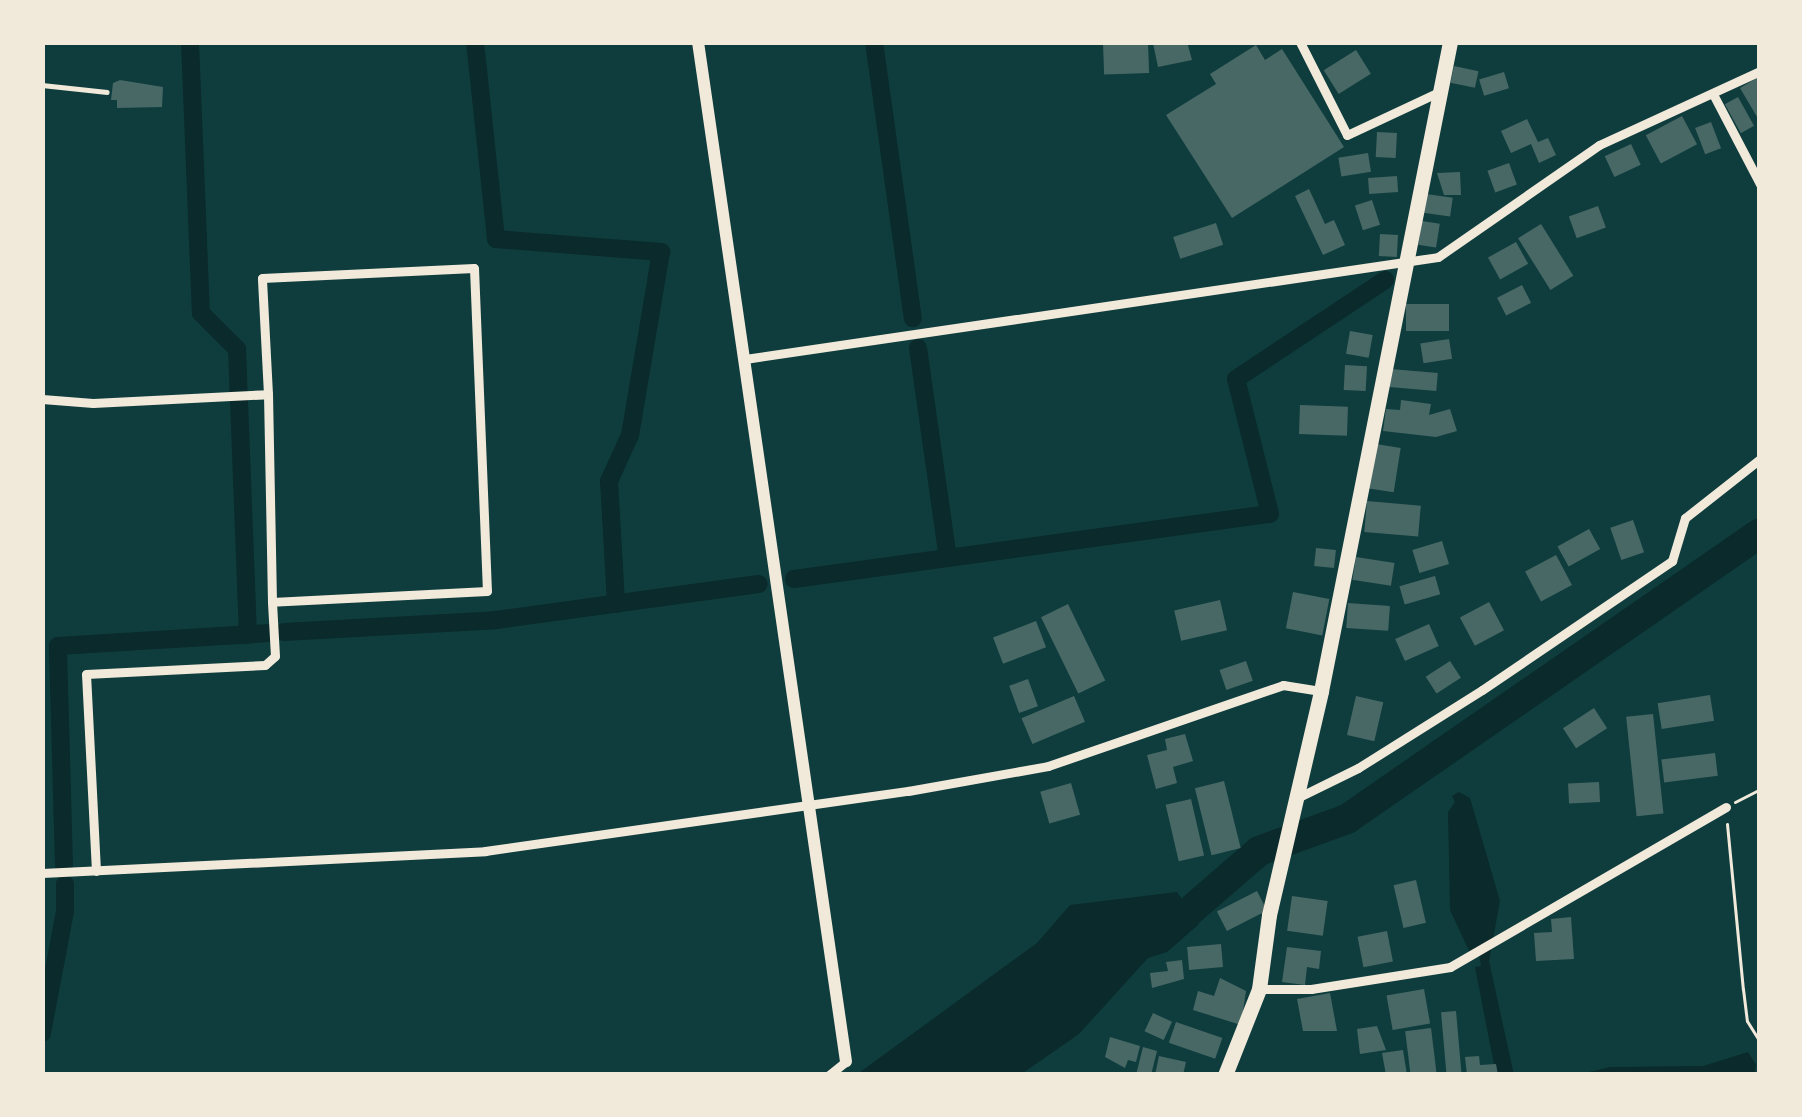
<!DOCTYPE html>
<html>
<head>
<meta charset="utf-8">
<style>
	body { margin:0 }
	#map { position:relative; width:1802px; height:1117px; overflow:hidden; background:#0f3d3e; font-family:"DM Sans",sans-serif }
	div>[style] { position:absolute }
	.water>* { inset:0; background:#0a2a2b }
	.canal>* { height:18px; margin:-9px; padding:0 9px; transform-origin:9px; border-radius:9px; background:#0a2a2b }
	.river>* { height:30px; margin:-15px; padding:0 15px; transform-origin:15px; border-radius:15px; background:#0a2a2b }
	.building>* { inset:0; background:#486865; transform-origin:0 0 }
	.path>* { height:3px; margin:-1.5px; padding:0 1.5px; transform-origin:1.5px; border-radius:1.5px; background:#f1e9da }
	.service>* { height:4.5px; margin:-2.25px; padding:0 2.25px; transform-origin:2.25px; border-radius:2.25px; background:#f1e9da }
	.minor>* { height:9px; margin:-4.5px; padding:0 4.5px; transform-origin:4.5px; border-radius:4.5px; background:#f1e9da }
	.tertiary>* { height:12px; margin:-6px; padding:0 6px; transform-origin:6px; border-radius:6px; background:#f1e9da }
	.primary>* { height:15px; margin:-7.5px; padding:0 7.5px; transform-origin:7.5px; border-radius:7.5px; background:#f1e9da }
	span { translate:-50% -50%; white-space:nowrap; text-align:center; line-height:1.15; -webkit-text-stroke:9px #f1e9da; paint-order:stroke }
	.frame { position:absolute; inset:0; border:45px solid #f1e9da; pointer-events:none }
</style>
</head>
<body>
<div id="map">
	<div class="water">
		<i style="clip-path:polygon(1459px 792px,1470px 798px,1500px 901px,1489px 961px,1514px 1075px,1496px 1075px,1475px 967px,1481px 966px,1479px 954px,1471px 955px,1450px 910px,1448px 812px,1455px 802px,1452px 796px)"></i>
		<i style="clip-path:polygon(1177px 892px,1199px 924px,1167px 952px,1148px 958px,1079px 1034px,1020px 1075px,856px 1075px,1037px 943px,1070px 905px)"></i>
		<i style="clip-path:polygon(1748px 1052px,1756px 1065px,1754px 1075px,1577px 1075px,1610px 1067px,1703px 1066px)"></i>
	</div>
	<div class="canal">
		<i style="left:190px;top:42px;width:271px;rotate:87.7deg"></i>
		<i style="left:201px;top:313px;width:51px;rotate:45deg"></i>
		<i style="left:237px;top:349px;width:286px;rotate:87.8deg"></i>
		<i style="left:475px;top:42px;width:198px;rotate:83.9deg"></i>
		<i style="left:496px;top:239px;width:166px;rotate:4.5deg"></i>
		<i style="left:661px;top:252px;width:186px;rotate:99.6deg"></i>
		<i style="left:630px;top:435px;width:51px;rotate:114.5deg"></i>
		<i style="left:609px;top:481px;width:123px;rotate:86.7deg"></i>
		<i style="left:874px;top:42px;width:279px;rotate:82deg"></i>
		<i style="left:918px;top:348px;width:212px;rotate:81.9deg"></i>
		<i style="left:794px;top:579px;width:480px;rotate:-7.8deg"></i>
		<i style="left:1270px;top:514px;width:139px;rotate:-104.1deg"></i>
		<i style="left:1236px;top:379px;width:179px;rotate:-33.6deg"></i>
		<i style="left:284px;top:632px;width:212px;rotate:-3.2deg"></i>
		<i style="left:496px;top:620px;width:265px;rotate:-7.8deg"></i>
		<i style="left:64px;top:865px;width:219px;rotate:-91.6deg"></i>
		<i style="left:58px;top:646px;width:212px;rotate:-3.5deg"></i>
		<i style="left:42px;top:1033px;width:124px;rotate:-79.3deg"></i>
		<i style="left:65px;top:911px;width:27px;rotate:-90deg"></i>
	</div>
	<div class="river">
		<i style="left:1161px;top:936px;width:130px;rotate:-40.9deg"></i>
		<i style="left:1259px;top:851px;width:94px;rotate:-20deg"></i>
		<i style="left:1347px;top:819px;width:502px;rotate:-34.7deg"></i>
	</div>
	<div class="building">
		<i style="left:1148px;top:42px;width:31px;height:45px;rotate:88deg"></i>
		<i style="clip-path:polygon(1187px 42px,1192px 60px,1158px 67px,1153px 43px)"></i>
		<i style="clip-path:polygon(1256px 45px,1265px 60px,1282px 49px,1344px 147px,1232px 218px,1166px 115px,1216px 84px,1210px 74px)"></i>
		<i style="left:1356px;top:50px;width:28px;height:38px;rotate:58deg"></i>
		<i style="left:1454px;top:66px;width:25px;height:17px;rotate:12deg"></i>
		<i style="left:1504px;top:72px;width:17px;height:26px;rotate:73deg"></i>
		<i style="clip-path:polygon(1760px 76px,1760px 122px,1740px 88px)"></i>
		<i style="clip-path:polygon(120px 80px,163px 87px,162px 107px,117px 108px,117px 100px,111px 100px,113px 83px)"></i>
		<i style="left:1738px;top:97px;width:33px;height:15px;rotate:61deg"></i>
		<i style="left:1682px;top:116px;width:32px;height:41px;rotate:62deg"></i>
		<i style="clip-path:polygon(1527px 119px,1538px 142px,1548px 138px,1556px 155px,1539px 163px,1531px 144px,1511px 153px,1501px 131px)"></i>
		<i style="left:1711px;top:122px;width:28px;height:17px;rotate:69deg"></i>
		<i style="left:1377px;top:132px;width:20px;height:25px;rotate:3deg"></i>
		<i style="left:1631px;top:144px;width:23px;height:29px;rotate:65deg"></i>
		<i style="left:1368px;top:153px;width:19px;height:30px;rotate:81deg"></i>
		<i style="left:1509px;top:163px;width:23px;height:23px;rotate:70deg"></i>
		<i style="clip-path:polygon(1460px 172px,1461px 195px,1444px 195px,1437px 173px)"></i>
		<i style="left:1397px;top:176px;width:16px;height:29px;rotate:86deg"></i>
		<i style="clip-path:polygon(1309px 189px,1325px 224px,1334px 220px,1345px 245px,1323px 255px,1295px 196px)"></i>
		<i style="left:1426px;top:194px;width:27px;height:19px;rotate:8deg"></i>
		<i style="left:1372px;top:200px;width:26px;height:18px;rotate:72deg"></i>
		<i style="left:1598px;top:206px;width:23px;height:31px;rotate:70deg"></i>
		<i style="left:1422px;top:221px;width:18px;height:24px;rotate:9deg"></i>
		<i style="left:1216px;top:223px;width:23px;height:45px;rotate:72deg"></i>
		<i style="left:1541px;top:224px;width:61px;height:27px;rotate:58deg"></i>
		<i style="left:1380px;top:234px;width:18px;height:22px;rotate:3deg"></i>
		<i style="left:1516px;top:242px;width:25px;height:32px;rotate:61deg"></i>
		<i style="left:1522px;top:285px;width:20px;height:28px;rotate:63deg"></i>
		<i style="left:1406px;top:304px;width:43px;height:27px"></i>
		<i style="left:1350px;top:331px;width:23px;height:23px;rotate:10deg"></i>
		<i style="left:1449px;top:339px;width:20px;height:29px;rotate:81deg"></i>
		<i style="left:1345px;top:365px;width:22px;height:25px;rotate:3deg"></i>
		<i style="left:1391px;top:369px;width:47px;height:18px;rotate:5deg"></i>
		<i style="clip-path:polygon(1401px 400px,1431px 404px,1429px 415px,1450px 409px,1457px 431px,1436px 437px,1383px 431px,1386px 409px,1400px 410px)"></i>
		<i style="left:1300px;top:405px;width:48px;height:29px;rotate:2deg"></i>
		<i style="left:1376px;top:444px;width:25px;height:45px;rotate:9deg"></i>
		<i style="left:1367px;top:501px;width:54px;height:31px;rotate:5deg"></i>
		<i style="left:1633px;top:520px;width:34px;height:24px;rotate:71deg"></i>
		<i style="left:1589px;top:529px;width:23px;height:36px;rotate:61deg"></i>
		<i style="left:1442px;top:541px;width:24px;height:31px;rotate:73deg"></i>
		<i style="left:1316px;top:548px;width:20px;height:18px;rotate:6deg"></i>
		<i style="left:1556px;top:555px;width:34px;height:35px;rotate:62deg"></i>
		<i style="left:1356px;top:557px;width:39px;height:23px;rotate:9deg"></i>
		<i style="left:1435px;top:576px;width:19px;height:37px;rotate:74deg"></i>
		<i style="left:1293px;top:592px;width:37px;height:37px;rotate:11deg"></i>
		<i style="left:1220px;top:600px;width:31px;height:47px;rotate:77deg"></i>
		<i style="left:1489px;top:602px;width:32px;height:33px;rotate:62deg"></i>
		<i style="left:1348px;top:603px;width:42px;height:25px;rotate:4deg"></i>
		<i style="left:1068px;top:604px;width:85px;height:30px;rotate:64deg"></i>
		<i style="left:1036px;top:621px;width:28px;height:46px;rotate:69deg"></i>
		<i style="left:1429px;top:624px;width:24px;height:37px;rotate:66deg"></i>
		<i style="left:1246px;top:661px;width:21px;height:28px;rotate:71deg"></i>
		<i style="left:1450px;top:661px;width:20px;height:29px;rotate:57deg"></i>
		<i style="left:1028px;top:679px;width:29px;height:20px;rotate:70deg"></i>
		<i style="left:1710px;top:695px;width:26px;height:53px;rotate:81deg"></i>
		<i style="left:1074px;top:696px;width:28px;height:57px;rotate:67deg"></i>
		<i style="left:1356px;top:696px;width:28px;height:40px;rotate:13deg"></i>
		<i style="left:1594px;top:708px;width:24px;height:37px;rotate:57deg"></i>
		<i style="left:1653px;top:714px;width:100px;height:27px;rotate:84deg"></i>
		<i style="clip-path:polygon(1185px 734px,1193px 761px,1173px 767px,1177px 783px,1156px 789px,1147px 755px,1167px 750px,1165px 739px)"></i>
		<i style="left:1715px;top:753px;width:23px;height:54px;rotate:83deg"></i>
		<i style="left:1224px;top:781px;width:69px;height:30px;rotate:76deg"></i>
		<i style="left:1599px;top:782px;width:20px;height:31px;rotate:87deg"></i>
		<i style="left:1071px;top:783px;width:33px;height:32px;rotate:74deg"></i>
		<i style="left:1191px;top:799px;width:58px;height:26px;rotate:77deg"></i>
		<i style="left:1416px;top:880px;width:44px;height:23px;rotate:77deg"></i>
		<i style="left:1257px;top:891px;width:22px;height:45px;rotate:63deg"></i>
		<i style="left:1292px;top:896px;width:36px;height:35px;rotate:8deg"></i>
		<i style="clip-path:polygon(1571px 917px,1574px 959px,1536px 961px,1534px 933px,1552px 932px,1551px 919px)"></i>
		<i style="left:1387px;top:931px;width:31px;height:30px;rotate:79deg"></i>
		<i style="left:1221px;top:944px;width:23px;height:34px;rotate:85deg"></i>
		<i style="clip-path:polygon(1287px 947px,1321px 951px,1319px 969px,1307px 967px,1305px 985px,1282px 982px)"></i>
		<i style="clip-path:polygon(1182px 960px,1184px 979px,1152px 988px,1150px 973px,1168px 971px,1166px 962px)"></i>
		<i style="clip-path:polygon(1220px 978px,1246px 991px,1241px 1025px,1193px 1010px,1198px 991px,1214px 996px)"></i>
		<i style="left:1424px;top:989px;width:35px;height:38px;rotate:80deg"></i>
		<i style="clip-path:polygon(1330px 993px,1337px 1031px,1303px 1031px,1297px 999px)"></i>
		<i style="left:1456px;top:1011px;width:64px;height:15px;rotate:85deg"></i>
		<i style="left:1153px;top:1013px;width:21px;height:20px;rotate:25deg"></i>
		<i style="left:1176px;top:1022px;width:49px;height:22px;rotate:19deg"></i>
		<i style="clip-path:polygon(1377px 1026px,1386px 1050px,1360px 1054px,1357px 1029px)"></i>
		<i style="left:1431px;top:1028px;width:47px;height:26px;rotate:83deg"></i>
		<i style="clip-path:polygon(1110px 1037px,1140px 1046px,1136px 1062px,1128px 1060px,1125px 1068px,1105px 1057px)"></i>
		<i style="clip-path:polygon(1143px 1047px,1157px 1051px,1151px 1075px,1136px 1075px)"></i>
		<i style="clip-path:polygon(1403px 1050px,1407px 1075px,1386px 1075px,1382px 1053px)"></i>
		<i style="clip-path:polygon(1159px 1056px,1186px 1062px,1183px 1075px,1155px 1075px)"></i>
		<i style="clip-path:polygon(1479px 1056px,1480px 1065px,1496px 1064px,1498px 1075px,1467px 1075px,1465px 1057px)"></i>
	</div>
	<div class="path">
		<i style="left:1735px;top:802px;width:28px;rotate:-27deg"></i>
		<i style="left:1727px;top:824px;width:166px;rotate:84.5deg"></i>
		<i style="left:1743px;top:989px;width:32px;rotate:83deg"></i>
		<i style="left:1747px;top:1021px;width:25px;rotate:58deg"></i>
	</div>
	<div class="service">
		<i style="left:42px;top:85px;width:65px;rotate:6.1deg"></i>
	</div>
	<div class="minor">
		<i style="left:1300px;top:42px;width:104px;rotate:63.2deg"></i>
		<i style="left:1347px;top:135px;width:102px;rotate:-25.1deg"></i>
		<i style="left:1713px;top:94px;width:102px;rotate:62.4deg"></i>
		<i style="left:745px;top:359px;width:700px;rotate:-8.37deg"></i>
		<i style="left:1438px;top:257px;width:196px;rotate:-34.8deg"></i>
		<i style="left:1599px;top:145px;width:177px;rotate:-24.7deg"></i>
		<i style="left:42px;top:399px;width:51px;rotate:4.5deg"></i>
		<i style="left:93px;top:403px;width:175px;rotate:-2.9deg"></i>
		<i style="left:1299px;top:797px;width:66px;rotate:-26.2deg"></i>
		<i style="left:1358px;top:768px;width:146px;rotate:-32.2deg"></i>
		<i style="left:1482px;top:690px;width:230px;rotate:-34.2deg"></i>
		<i style="left:1672px;top:561px;width:45px;rotate:-73.2deg"></i>
		<i style="left:1685px;top:518px;width:95px;rotate:-38.2deg"></i>
		<i style="left:96px;top:871px;width:197px;rotate:-92.9deg"></i>
		<i style="left:86px;top:674px;width:179px;rotate:-2.9deg"></i>
		<i style="left:265px;top:665px;width:13px;rotate:-42deg"></i>
		<i style="left:275px;top:656px;width:54px;rotate:-93.2deg"></i>
		<i style="left:272px;top:602px;width:208px;rotate:-91.1deg"></i>
		<i style="left:268px;top:394px;width:116px;rotate:-93deg"></i>
		<i style="left:262px;top:278px;width:212px;rotate:-2.7deg"></i>
		<i style="left:474px;top:268px;width:323px;rotate:87.7deg"></i>
		<i style="left:487px;top:591px;width:215px;rotate:177.1deg"></i>
		<i style="left:42px;top:873px;width:444px;rotate:-2.8deg"></i>
		<i style="left:485px;top:851px;width:427px;rotate:-8.1deg"></i>
		<i style="left:908px;top:791px;width:142px;rotate:-10.1deg"></i>
		<i style="left:1048px;top:766px;width:249px;rotate:-19deg"></i>
		<i style="left:1283px;top:685px;width:38px;rotate:9deg"></i>
		<i style="left:1259px;top:989px;width:52px"></i>
		<i style="left:1311px;top:989px;width:141px;rotate:-9deg"></i>
		<i style="left:1450px;top:967px;width:319px;rotate:-30.1deg"></i>
		<i style="left:829px;top:1075px;width:22px;rotate:-39deg"></i>
	</div>
	<div class="tertiary">
		<i style="left:698px;top:42px;width:1030px;rotate:81.74deg"></i>
	</div>
	<div class="primary">
		<i style="left:1225px;top:1075px;width:92px;rotate:-68.4deg"></i>
		<i style="left:1259px;top:989px;width:75px;rotate:-82.3deg"></i>
		<i style="left:1269px;top:915px;width:230px;rotate:-76.9deg"></i>
		<i style="left:1321px;top:691px;width:662px;rotate:-78.76deg"></i>
	</div>
	<div class="frame"></div>
</div>
</body>
</html>
